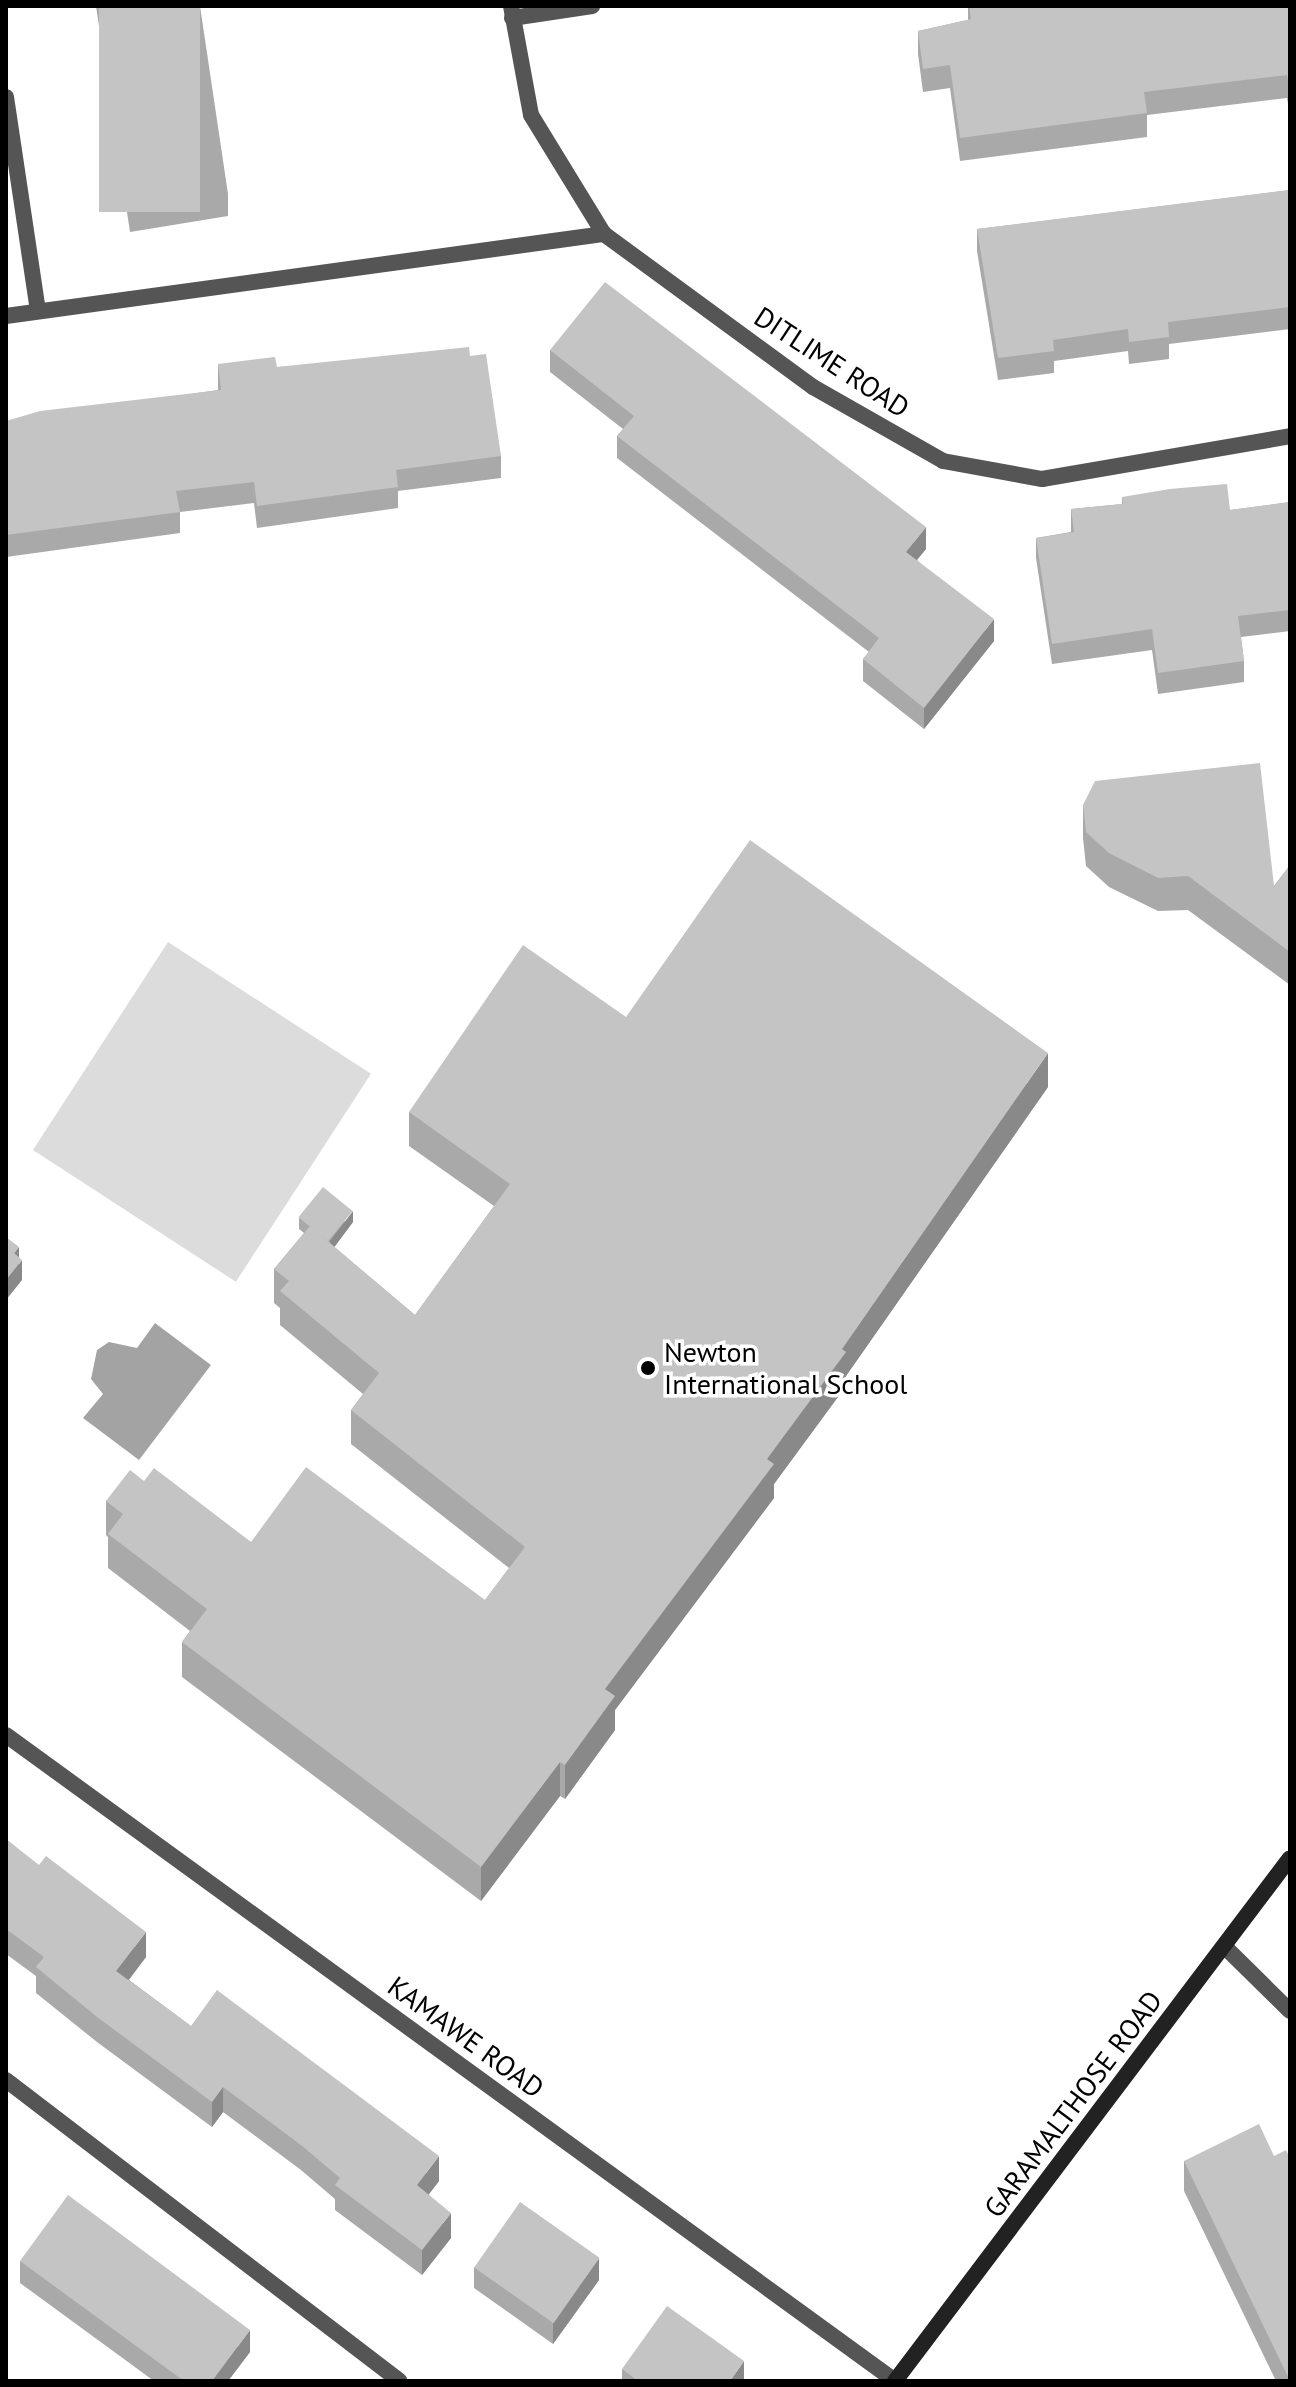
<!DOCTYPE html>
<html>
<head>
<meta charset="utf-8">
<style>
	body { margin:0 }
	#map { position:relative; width:1296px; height:2387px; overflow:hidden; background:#fff; font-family:"PT Sans",sans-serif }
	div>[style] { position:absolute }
	.green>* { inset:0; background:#dcdcdc; transform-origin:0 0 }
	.water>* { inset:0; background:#a3a3a3 }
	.lane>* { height:16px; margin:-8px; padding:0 8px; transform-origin:8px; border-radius:8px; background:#555 }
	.street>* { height:16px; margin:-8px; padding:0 8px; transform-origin:8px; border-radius:8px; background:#555 }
	.secondary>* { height:16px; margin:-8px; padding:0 8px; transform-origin:8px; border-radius:8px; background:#222 }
	.wall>* { inset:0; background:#a9a9a9 }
	.shaded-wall>* { inset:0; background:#898989 }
	.building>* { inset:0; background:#c4c4c4; transform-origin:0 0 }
	.dots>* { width:22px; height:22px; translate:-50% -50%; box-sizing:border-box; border:4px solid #fff; border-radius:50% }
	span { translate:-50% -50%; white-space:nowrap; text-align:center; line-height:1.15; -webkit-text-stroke:7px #fff; paint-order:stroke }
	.street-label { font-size:28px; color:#000 }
	.poi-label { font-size:28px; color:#000 }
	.left { translate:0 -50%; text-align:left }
	.frame { position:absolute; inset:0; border:8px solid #000; pointer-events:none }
</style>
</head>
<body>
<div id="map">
	<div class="green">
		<i style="left:168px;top:942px;width:242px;height:248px;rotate:33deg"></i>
	</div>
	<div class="water">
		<i style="clip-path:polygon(155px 1323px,211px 1365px,139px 1460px,83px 1418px,103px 1394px,91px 1379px,97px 1350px,109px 1342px,137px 1348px)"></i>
	</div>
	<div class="lane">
		<i style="left:6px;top:2080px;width:495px;rotate:37.4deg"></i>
	</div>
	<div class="street">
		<i style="left:511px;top:6px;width:111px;rotate:79.6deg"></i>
		<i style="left:531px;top:115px;width:140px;rotate:58.5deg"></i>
		<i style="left:604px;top:234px;width:259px;rotate:36.2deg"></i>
		<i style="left:813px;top:387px;width:150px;rotate:29.6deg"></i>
		<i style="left:943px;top:461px;width:101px;rotate:10.3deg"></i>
		<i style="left:1042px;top:479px;width:252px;rotate:-9.8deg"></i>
		<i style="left:512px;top:18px;width:81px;rotate:-8.5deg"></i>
		<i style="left:6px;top:97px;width:216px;rotate:81.5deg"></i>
		<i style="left:6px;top:316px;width:604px;rotate:-7.81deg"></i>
		<i style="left:6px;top:1735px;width:1099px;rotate:36deg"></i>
		<i style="left:1225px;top:1947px;width:91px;rotate:44.6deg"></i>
	</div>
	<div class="secondary">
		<i style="left:895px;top:2381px;width:655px;rotate:-52.94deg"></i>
	</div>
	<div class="wall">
		<i style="clip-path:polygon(96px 6px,200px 6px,228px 194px,228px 216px,130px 232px)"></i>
		<i style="clip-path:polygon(968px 6px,1290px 6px,1290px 114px,1287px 98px,1147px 115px,1147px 137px,960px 161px,950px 88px,923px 92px,918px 54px,918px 31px,968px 20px)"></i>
		<i style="clip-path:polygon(1290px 190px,1290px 329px,1169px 344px,1169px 359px,1129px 364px,1128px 351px,1054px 361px,1054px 373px,998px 380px,977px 251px,977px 229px)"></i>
		<i style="clip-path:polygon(550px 350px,926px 549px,917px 560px,994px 641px,924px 729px,863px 681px,863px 659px,869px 652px,617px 458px,617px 436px,623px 429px,550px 372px)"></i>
		<i style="clip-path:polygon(470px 356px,501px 456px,501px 478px,398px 491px,398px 508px,257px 528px,254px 503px,180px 512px,180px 533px,6px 557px,6px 421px,218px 390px,218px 364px,277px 367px)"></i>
		<i style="clip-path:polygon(1122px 497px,1230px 510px,1290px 502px,1290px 631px,1241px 637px,1244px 661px,1244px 682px,1158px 694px,1152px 650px,1052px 664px,1036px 558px,1036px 538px,1071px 532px,1071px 509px,1122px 504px)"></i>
		<i style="clip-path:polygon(1083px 805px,1274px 886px,1290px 865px,1290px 985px,1188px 910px,1158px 911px,1109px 887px,1086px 866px,1083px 838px)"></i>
		<i style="clip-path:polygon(626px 1017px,1048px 1087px,846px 1376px,846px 1386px,774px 1484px,774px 1498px,615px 1710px,615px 1730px,565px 1799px,560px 1796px,481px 1901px,182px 1677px,182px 1642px,190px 1631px,108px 1568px,108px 1537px,106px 1535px,106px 1501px,144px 1481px,251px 1542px,485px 1600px,509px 1568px,351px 1444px,351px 1410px,363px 1394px,280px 1325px,280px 1308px,274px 1303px,274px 1269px,304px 1233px,299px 1229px,299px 1218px,353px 1222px,334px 1247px,415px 1315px,494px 1206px,409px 1146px,409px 1112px)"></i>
		<i style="clip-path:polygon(6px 1839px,146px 1957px,129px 1980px,191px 2026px,439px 2181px,428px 2195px,451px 2238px,422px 2275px,335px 2210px,335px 2199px,301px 2170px,223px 2112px,212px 2127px,97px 2042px,36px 1993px,36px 1976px,6px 1954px)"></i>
		<i style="clip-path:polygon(1274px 2156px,1290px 2381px,1276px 2381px,1184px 2191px,1184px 2161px)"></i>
		<i style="clip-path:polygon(20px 2261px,250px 2352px,228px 2381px,154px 2381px,20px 2283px)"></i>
		<i style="clip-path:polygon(474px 2267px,599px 2280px,553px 2344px,474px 2288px)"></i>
		<i style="clip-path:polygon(622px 2369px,744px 2381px,622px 2381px)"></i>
	</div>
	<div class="shaded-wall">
		<i style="clip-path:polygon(926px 527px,926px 549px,906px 573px,906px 552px)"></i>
		<i style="clip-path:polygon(994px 619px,994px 641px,924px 729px,924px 708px)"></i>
		<i style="clip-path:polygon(1048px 1053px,1048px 1087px,846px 1376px,846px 1386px,774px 1484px,774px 1498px,615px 1710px,615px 1730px,565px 1799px,565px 1765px,605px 1689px,767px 1459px,842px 1349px)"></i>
		<i style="clip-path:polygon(353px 1211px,353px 1222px,330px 1253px,330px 1241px)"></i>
		<i style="clip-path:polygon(19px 1247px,19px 1264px,22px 1260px,22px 1280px,6px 1300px,6px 1280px,14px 1253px)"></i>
		<i style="clip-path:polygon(560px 1762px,560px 1796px,481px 1901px,481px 1867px)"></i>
		<i style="clip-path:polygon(146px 1932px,146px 1957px,116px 1996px,116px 1971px)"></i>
		<i style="clip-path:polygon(223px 2087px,223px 2112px,212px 2127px,212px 2102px)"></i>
		<i style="clip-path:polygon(439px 2156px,439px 2181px,417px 2210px,417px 2185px)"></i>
		<i style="clip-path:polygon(451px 2213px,451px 2238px,422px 2275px,422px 2250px)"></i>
		<i style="clip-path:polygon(599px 2258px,599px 2280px,553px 2344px,553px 2323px)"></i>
		<i style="clip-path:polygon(250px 2330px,250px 2352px,228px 2381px,212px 2381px)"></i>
		<i style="clip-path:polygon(744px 2361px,744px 2381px,730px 2381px)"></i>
	</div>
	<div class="building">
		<i style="left:99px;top:6px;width:101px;height:206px"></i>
		<i style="clip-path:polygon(969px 6px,1290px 6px,1290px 91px,1287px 75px,1144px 92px,1147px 113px,960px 138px,950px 65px,923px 69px,918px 31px,971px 19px)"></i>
		<i style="clip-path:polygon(1290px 190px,1290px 307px,1168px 322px,1169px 337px,1129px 342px,1128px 329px,1053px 340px,1054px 351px,998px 358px,977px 229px)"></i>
		<i style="clip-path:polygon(605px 282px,926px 527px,906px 552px,994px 619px,924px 708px,863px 659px,879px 638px,617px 436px,634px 416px,550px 350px)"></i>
		<i style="clip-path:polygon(469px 347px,470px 356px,486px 354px,501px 456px,396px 470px,398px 487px,257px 506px,254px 482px,176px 491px,180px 512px,6px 535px,6px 421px,40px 411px,221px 390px,218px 364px,275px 357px,277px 367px)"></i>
		<i style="clip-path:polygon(1227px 484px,1230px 510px,1290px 502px,1290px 610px,1238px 616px,1244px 661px,1158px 673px,1152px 629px,1052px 644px,1036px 538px,1074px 532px,1071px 509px,1123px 504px,1122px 497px,1170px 489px)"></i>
		<i style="clip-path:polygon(1260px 763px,1274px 886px,1290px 865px,1290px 952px,1188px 876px,1158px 878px,1109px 853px,1086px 832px,1083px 805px,1095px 781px)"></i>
		<i style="clip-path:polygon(750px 840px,1048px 1053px,842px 1349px,846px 1352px,767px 1459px,774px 1464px,605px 1689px,615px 1696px,565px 1765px,560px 1762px,481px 1867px,182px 1642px,207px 1609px,108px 1534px,123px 1514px,106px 1501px,130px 1470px,144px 1481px,154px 1468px,251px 1542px,306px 1467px,485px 1600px,525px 1547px,351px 1410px,379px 1373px,280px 1291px,289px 1281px,274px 1269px,310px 1226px,415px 1315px,510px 1184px,409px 1112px,523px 945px,626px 1017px)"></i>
		<i style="left:323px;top:1187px;width:38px;height:39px;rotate:39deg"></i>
		<i style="clip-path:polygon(6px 1237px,19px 1247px,14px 1253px,22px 1260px,6px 1280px)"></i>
		<i style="clip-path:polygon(6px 1839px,39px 1865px,46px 1856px,146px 1932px,116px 1971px,191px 2026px,217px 1990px,439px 2156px,417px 2185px,451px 2213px,422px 2250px,335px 2185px,340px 2178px,301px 2145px,223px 2087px,212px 2102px,97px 2017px,36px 1967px,44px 1957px,6px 1929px)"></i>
		<i style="clip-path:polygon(1259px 2124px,1274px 2156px,1286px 2150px,1290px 2158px,1290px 2381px,1184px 2161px)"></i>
		<i style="clip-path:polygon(68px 2195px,250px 2330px,212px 2381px,184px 2381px,20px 2261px)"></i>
		<i style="left:520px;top:2202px;width:97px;height:80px;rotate:35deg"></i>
		<i style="clip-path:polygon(667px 2306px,744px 2361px,730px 2381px,638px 2381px,622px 2369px)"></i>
	</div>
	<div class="dots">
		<i style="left:648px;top:1368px;background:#000"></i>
	</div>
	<div class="street-label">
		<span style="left:832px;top:362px;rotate:33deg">DITLIME ROAD</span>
		<span style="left:466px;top:2037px;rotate:36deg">KAMAWE ROAD</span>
		<span style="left:1073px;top:2104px;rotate:-53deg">GARAMALTHOSE ROAD</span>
	</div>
	<div class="poi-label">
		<span class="left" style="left:664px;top:1368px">Newton<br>International School</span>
	</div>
	<div class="frame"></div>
</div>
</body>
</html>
